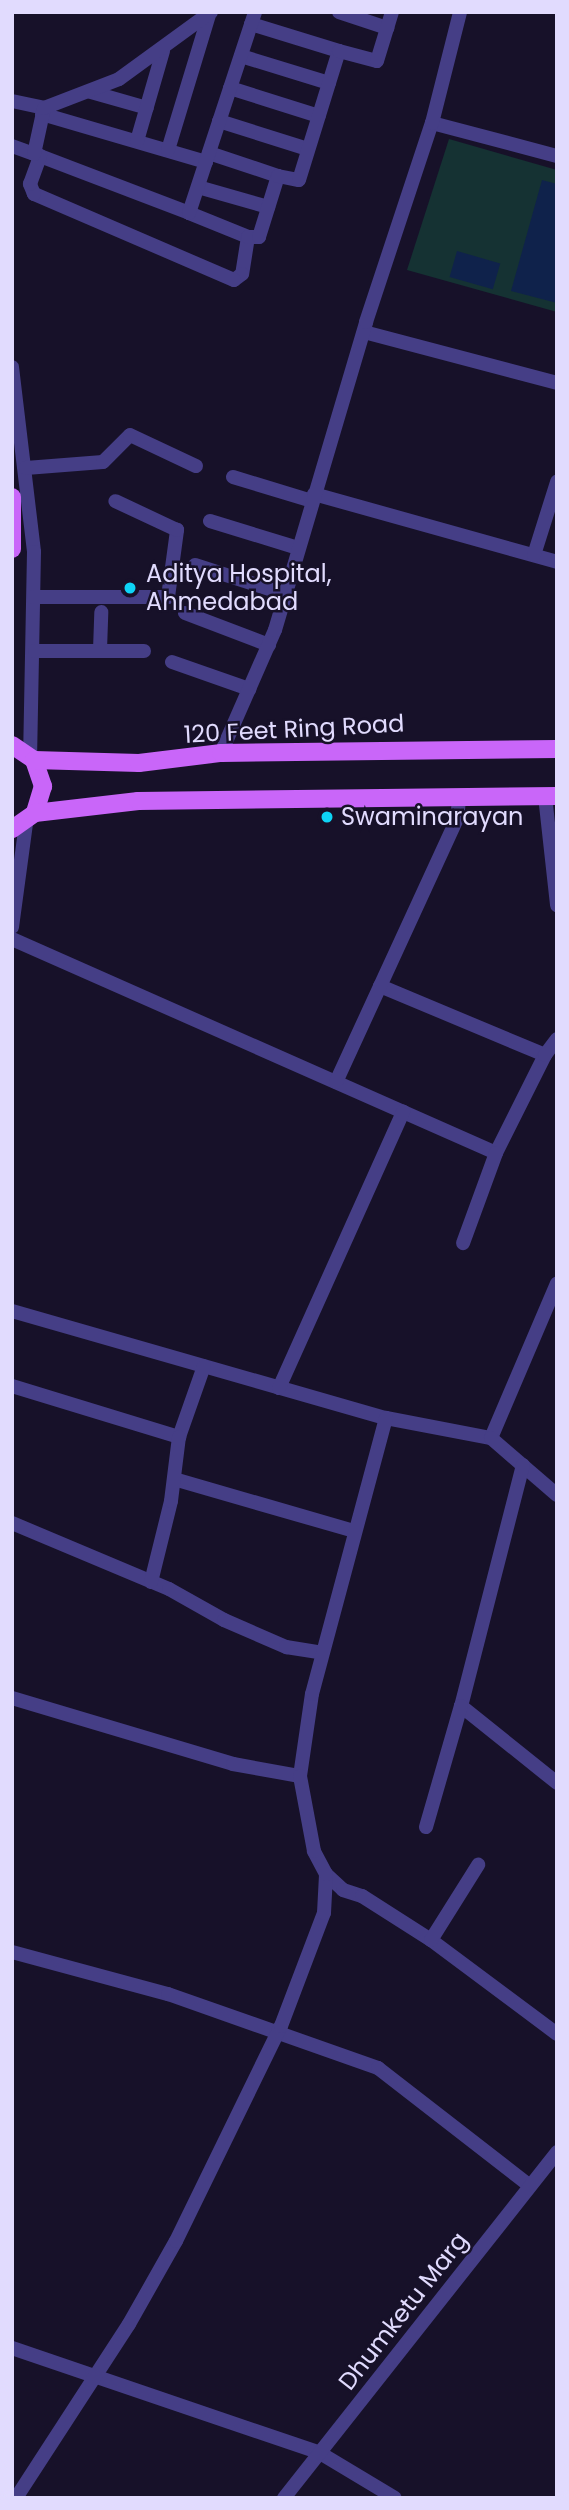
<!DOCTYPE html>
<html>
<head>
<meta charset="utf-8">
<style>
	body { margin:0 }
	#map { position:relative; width:569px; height:2510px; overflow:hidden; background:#171129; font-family:Poppins,sans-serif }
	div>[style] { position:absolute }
	.green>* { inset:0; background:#153233 }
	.water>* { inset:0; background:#0f224b; transform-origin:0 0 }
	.minor>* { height:14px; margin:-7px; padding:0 7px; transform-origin:7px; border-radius:7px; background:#453e86 }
	.major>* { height:18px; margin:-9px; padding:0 9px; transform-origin:9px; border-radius:9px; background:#c966f9 }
	.dots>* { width:19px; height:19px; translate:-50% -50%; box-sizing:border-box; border:4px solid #171129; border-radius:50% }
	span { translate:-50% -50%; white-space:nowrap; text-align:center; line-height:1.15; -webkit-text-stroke:5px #171129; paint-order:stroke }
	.poi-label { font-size:24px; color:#e1dbfe }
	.left { translate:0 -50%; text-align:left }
	.street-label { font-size:24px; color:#e1dbfe }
	.frame { position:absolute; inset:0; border:14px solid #e1dbfe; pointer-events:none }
</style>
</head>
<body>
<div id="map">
	<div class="green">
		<i style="clip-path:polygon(449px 139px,557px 170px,557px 312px,407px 270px)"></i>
	</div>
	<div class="water">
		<i style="clip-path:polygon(542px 180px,557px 184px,557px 303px,511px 291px)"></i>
		<i style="left:457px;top:251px;width:45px;height:27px;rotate:16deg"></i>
	</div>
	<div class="minor">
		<i style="left:339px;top:12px;width:51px;rotate:18.4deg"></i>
		<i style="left:251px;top:24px;width:92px;rotate:17.1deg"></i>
		<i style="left:241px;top:56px;width:92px;rotate:17.1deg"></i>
		<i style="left:230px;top:88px;width:93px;rotate:17.5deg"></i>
		<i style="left:91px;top:92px;width:58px;rotate:15.9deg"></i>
		<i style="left:12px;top:101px;width:33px;rotate:12deg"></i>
		<i style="left:42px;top:114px;width:171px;rotate:16.3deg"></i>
		<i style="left:219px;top:121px;width:93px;rotate:17.5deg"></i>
		<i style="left:432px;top:123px;width:129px;rotate:14.8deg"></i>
		<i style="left:137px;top:141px;width:94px;rotate:-73.9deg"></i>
		<i style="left:12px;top:146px;width:30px;rotate:20deg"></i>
		<i style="left:40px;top:156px;width:160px;rotate:20.9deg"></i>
		<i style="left:189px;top:213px;width:64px;rotate:22.1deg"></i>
		<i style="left:248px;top:237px;width:37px;rotate:99deg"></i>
		<i style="left:242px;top:274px;width:10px;rotate:143deg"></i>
		<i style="left:234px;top:280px;width:218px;rotate:-156.7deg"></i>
		<i style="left:34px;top:194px;width:11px;rotate:-112deg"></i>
		<i style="left:30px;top:184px;width:30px;rotate:-70deg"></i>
		<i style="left:168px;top:150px;width:141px;rotate:-73.1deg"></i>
		<i style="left:209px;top:153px;width:73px;rotate:18.4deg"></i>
		<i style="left:34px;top:154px;width:47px;rotate:-77.7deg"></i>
		<i style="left:44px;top:108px;width:80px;rotate:-21.1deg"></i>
		<i style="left:119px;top:79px;width:114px;rotate:-36.1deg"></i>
		<i style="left:198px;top:187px;width:73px;rotate:15.9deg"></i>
		<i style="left:189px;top:213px;width:212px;rotate:-71.8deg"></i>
		<i style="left:248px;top:237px;width:11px"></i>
		<i style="left:259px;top:237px;width:64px;rotate:-72.7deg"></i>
		<i style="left:278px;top:176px;width:21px;rotate:11deg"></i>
		<i style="left:299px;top:180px;width:135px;rotate:-72.8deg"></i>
		<i style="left:339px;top:51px;width:39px;rotate:15deg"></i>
		<i style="left:377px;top:61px;width:51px;rotate:-73deg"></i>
		<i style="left:364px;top:332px;width:200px;rotate:14.8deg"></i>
		<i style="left:12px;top:367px;width:186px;rotate:83.2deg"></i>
		<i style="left:34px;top:552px;width:203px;rotate:91.1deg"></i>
		<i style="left:26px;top:468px;width:77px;rotate:-4.5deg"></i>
		<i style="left:103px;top:462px;width:38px;rotate:-45deg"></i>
		<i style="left:130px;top:435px;width:73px;rotate:25.2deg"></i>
		<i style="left:233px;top:477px;width:83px;rotate:16.9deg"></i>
		<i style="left:314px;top:494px;width:252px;rotate:15.6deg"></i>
		<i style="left:210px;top:521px;width:92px;rotate:17.1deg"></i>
		<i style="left:534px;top:555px;width:77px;rotate:-72.5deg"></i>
		<i style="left:195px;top:565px;width:95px;rotate:17.9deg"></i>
		<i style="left:34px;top:597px;width:134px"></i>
		<i style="left:168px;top:597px;width:68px;rotate:-82.3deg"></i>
		<i style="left:177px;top:530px;width:68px;rotate:-154.9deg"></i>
		<i style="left:185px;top:613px;width:90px;rotate:20.9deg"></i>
		<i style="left:100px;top:650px;width:38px;rotate:-88deg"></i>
		<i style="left:35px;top:651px;width:109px"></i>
		<i style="left:172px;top:662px;width:82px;rotate:19.3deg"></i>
		<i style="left:221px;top:753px;width:134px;rotate:-66.3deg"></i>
		<i style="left:275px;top:630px;width:321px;rotate:-73.5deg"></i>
		<i style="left:366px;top:322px;width:210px;rotate:-71.7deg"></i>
		<i style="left:432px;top:123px;width:114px;rotate:-75.8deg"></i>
		<i style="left:545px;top:796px;width:110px;rotate:83.7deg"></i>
		<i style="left:12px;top:927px;width:105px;rotate:-82.3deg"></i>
		<i style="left:12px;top:939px;width:529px;rotate:23.85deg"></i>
		<i style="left:380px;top:986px;width:179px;rotate:22.7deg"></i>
		<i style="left:545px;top:1055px;width:110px;rotate:116.6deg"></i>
		<i style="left:496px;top:1153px;width:96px;rotate:110.1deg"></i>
		<i style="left:545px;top:1055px;width:20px;rotate:-53deg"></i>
		<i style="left:336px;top:1082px;width:289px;rotate:-65.3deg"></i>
		<i style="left:457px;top:819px;width:20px;rotate:-84deg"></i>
		<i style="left:12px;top:1311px;width:389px;rotate:16deg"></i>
		<i style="left:386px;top:1418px;width:107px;rotate:10.8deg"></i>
		<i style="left:491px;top:1438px;width:168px;rotate:-66.9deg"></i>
		<i style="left:12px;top:1386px;width:175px;rotate:17deg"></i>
		<i style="left:179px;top:1437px;width:75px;rotate:-70.6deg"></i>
		<i style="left:279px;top:1388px;width:303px;rotate:-65.8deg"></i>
		<i style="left:491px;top:1438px;width:87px;rotate:40.8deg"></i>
		<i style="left:523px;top:1465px;width:249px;rotate:104.4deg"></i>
		<i style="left:461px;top:1706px;width:123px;rotate:38.7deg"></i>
		<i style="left:174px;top:1479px;width:187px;rotate:16.1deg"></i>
		<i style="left:12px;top:1523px;width:170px;rotate:22.8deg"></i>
		<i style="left:169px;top:1589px;width:63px;rotate:29.4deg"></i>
		<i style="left:224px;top:1620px;width:68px;rotate:23.5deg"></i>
		<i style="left:286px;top:1647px;width:36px;rotate:9deg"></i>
		<i style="left:151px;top:1582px;width:83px;rotate:-76.1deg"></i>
		<i style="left:171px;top:1501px;width:64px;rotate:-82.9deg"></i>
		<i style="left:12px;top:1698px;width:231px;rotate:16.6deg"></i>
		<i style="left:233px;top:1764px;width:68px;rotate:10.2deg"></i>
		<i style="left:300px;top:1776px;width:83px;rotate:-81.7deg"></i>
		<i style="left:312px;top:1694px;width:286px;rotate:-75deg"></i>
		<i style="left:426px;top:1827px;width:126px;rotate:-73.9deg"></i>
		<i style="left:326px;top:1874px;width:23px;rotate:43deg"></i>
		<i style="left:343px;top:1890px;width:20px;rotate:18deg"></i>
		<i style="left:362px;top:1896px;width:82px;rotate:32.5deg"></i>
		<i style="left:431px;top:1940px;width:157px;rotate:36.7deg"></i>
		<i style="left:431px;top:1940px;width:89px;rotate:-57.9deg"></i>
		<i style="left:12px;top:1952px;width:162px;rotate:15.1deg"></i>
		<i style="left:168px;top:1994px;width:223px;rotate:19.4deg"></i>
		<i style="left:378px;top:2068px;width:192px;rotate:37.8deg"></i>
		<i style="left:12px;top:2348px;width:325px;rotate:18.8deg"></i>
		<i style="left:320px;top:2453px;width:87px;rotate:31deg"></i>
		<i style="left:16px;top:2498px;width:207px;rotate:-57deg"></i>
		<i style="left:129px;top:2324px;width:95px;rotate:-60.5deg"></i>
		<i style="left:176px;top:2241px;width:239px;rotate:-64deg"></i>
		<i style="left:281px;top:2026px;width:121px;rotate:-69.2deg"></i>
		<i style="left:324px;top:1913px;width:39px;rotate:-87deg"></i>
		<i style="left:326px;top:1874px;width:26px;rotate:-118deg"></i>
		<i style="left:314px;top:1851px;width:76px;rotate:-100.6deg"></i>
		<i style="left:284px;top:2498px;width:441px;rotate:-51.7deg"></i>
	</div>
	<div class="major">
		<i style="left:12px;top:497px;width:52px;rotate:90deg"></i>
		<i style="left:12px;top:745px;width:27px;rotate:34deg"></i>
		<i style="left:34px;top:760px;width:28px;rotate:71deg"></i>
		<i style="left:43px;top:786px;width:28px;rotate:107deg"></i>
		<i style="left:35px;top:813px;width:28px;rotate:145deg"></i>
		<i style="left:34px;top:760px;width:105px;rotate:1.6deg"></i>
		<i style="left:139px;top:763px;width:83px;rotate:-7deg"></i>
		<i style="left:221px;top:753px;width:336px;rotate:-0.7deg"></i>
		<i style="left:35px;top:813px;width:104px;rotate:-6.6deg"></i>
		<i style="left:138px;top:801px;width:419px;rotate:-0.7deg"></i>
	</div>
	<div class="dots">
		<i style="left:130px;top:588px;background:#0ed4f6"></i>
		<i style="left:327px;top:817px;background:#0ed4f6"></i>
	</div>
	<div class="poi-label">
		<span class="left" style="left:146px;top:588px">Aditya Hospital,<br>Ahmedabad</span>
		<span class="left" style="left:341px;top:817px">Swaminarayan</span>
	</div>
	<div class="street-label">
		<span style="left:294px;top:729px;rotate:-3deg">120 Feet Ring Road</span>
		<span style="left:403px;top:2311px;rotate:-52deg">Dhumketu Marg</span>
	</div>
	<div class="frame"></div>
</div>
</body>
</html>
